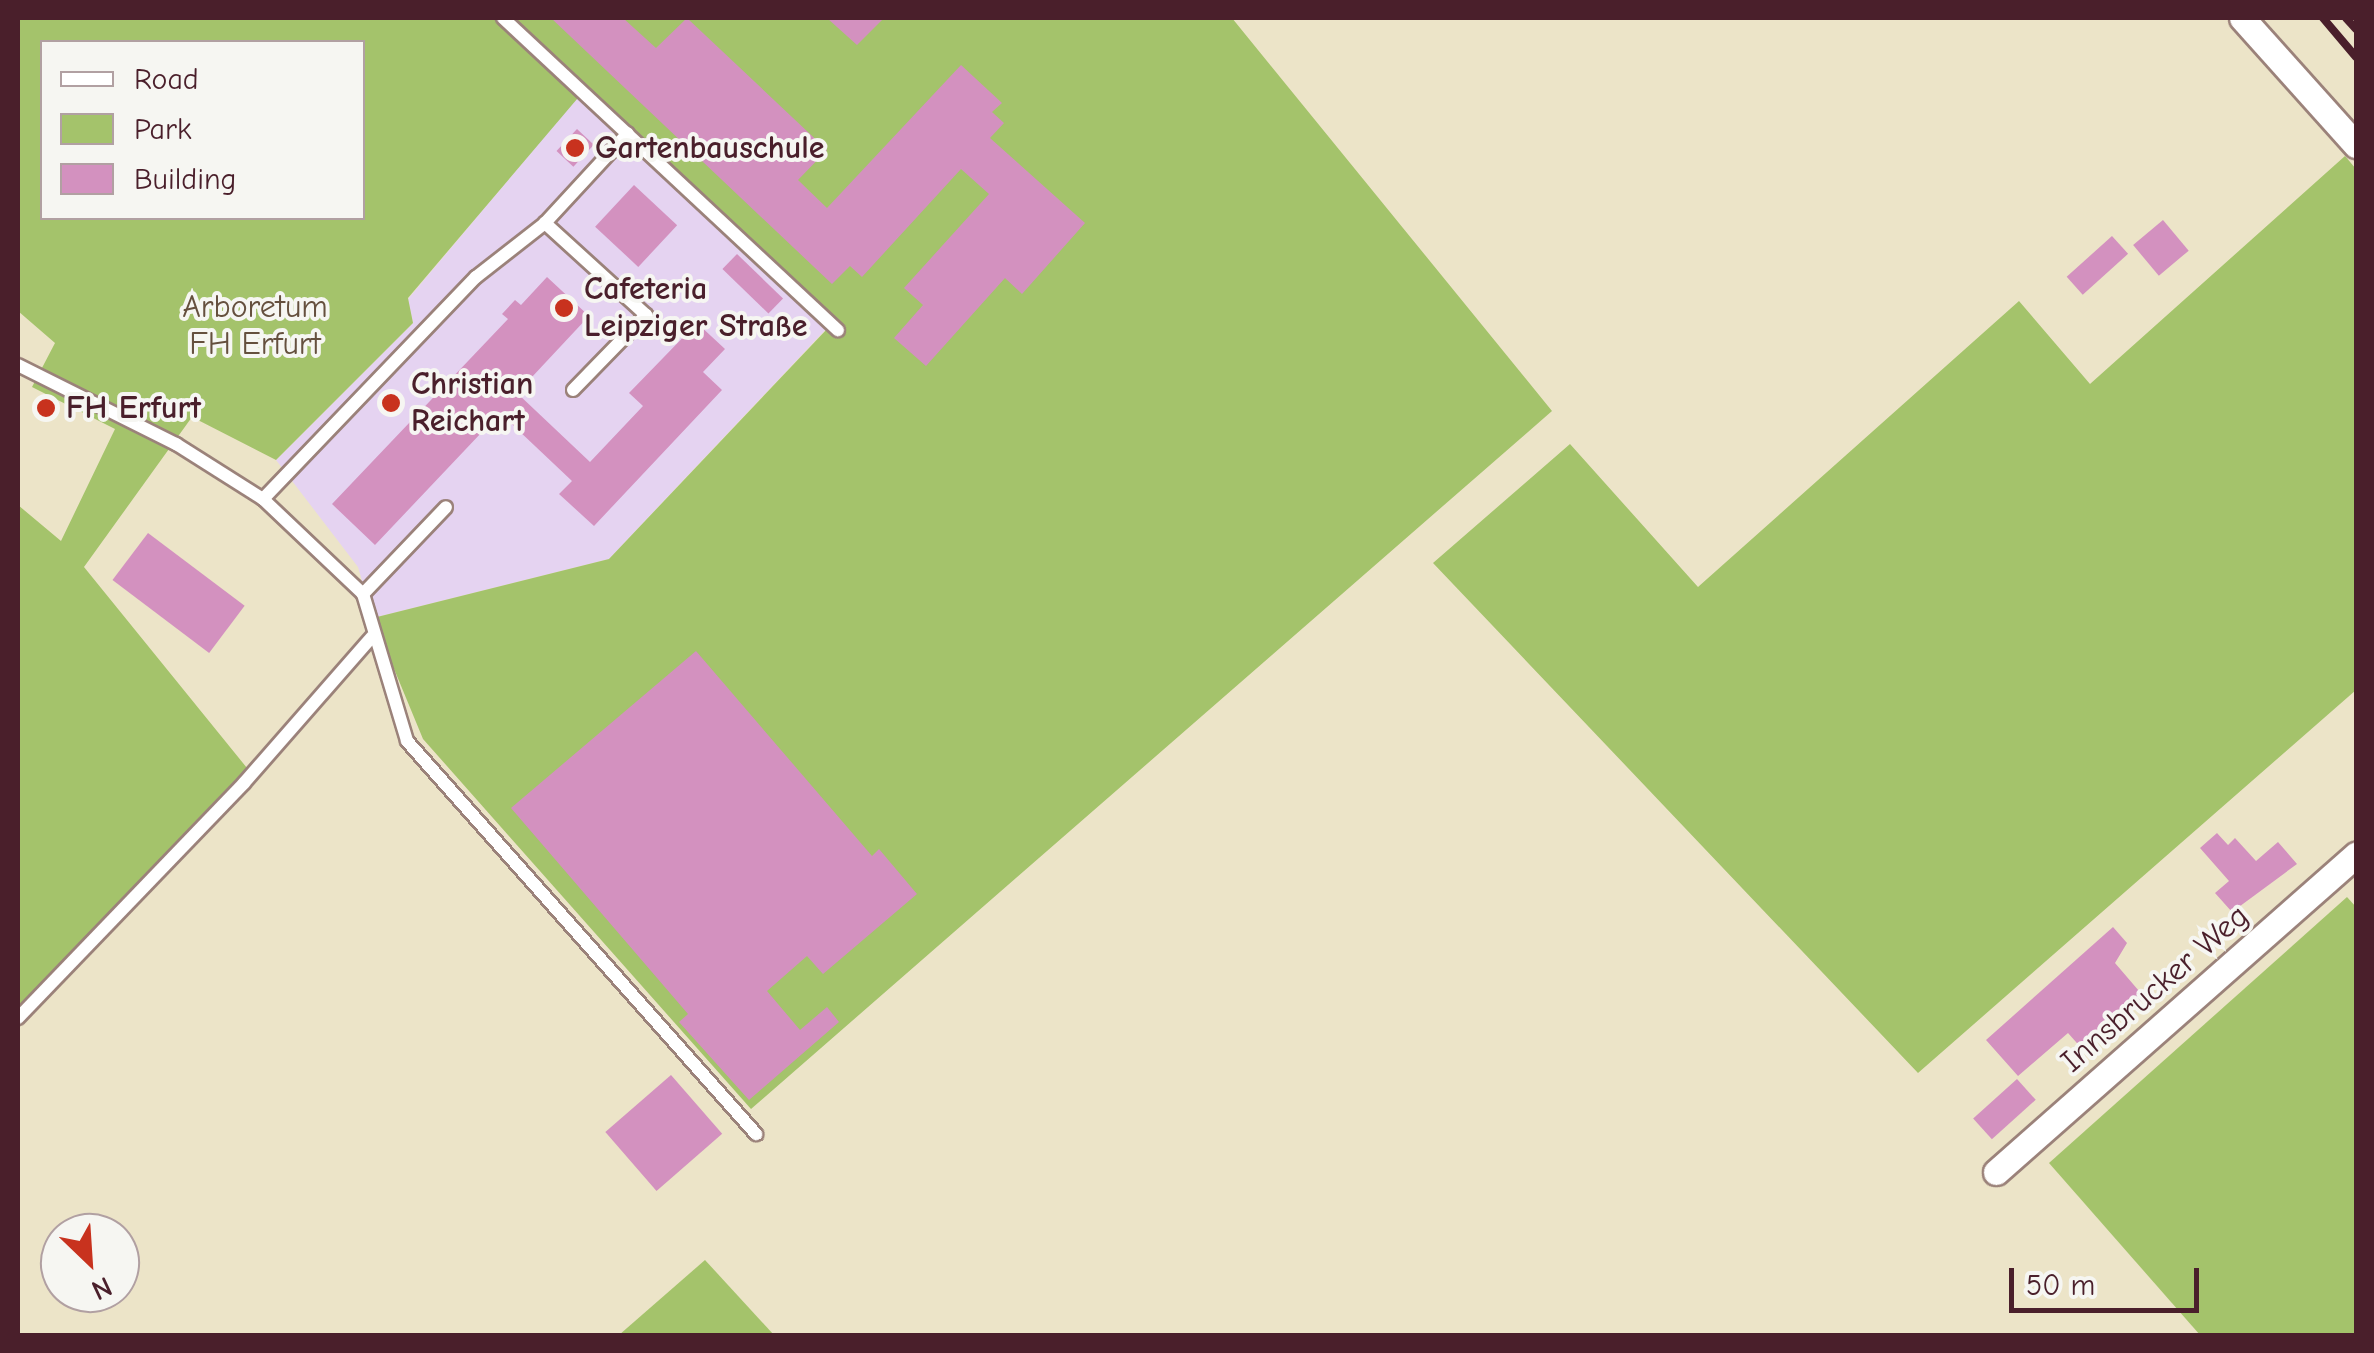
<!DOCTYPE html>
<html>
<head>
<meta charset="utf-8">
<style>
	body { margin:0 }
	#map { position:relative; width:2374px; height:1353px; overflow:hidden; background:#ece4c8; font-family:"Comic Neue",sans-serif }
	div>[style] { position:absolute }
	.built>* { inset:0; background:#e5d3f1 }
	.green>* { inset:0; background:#a4c36b }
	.building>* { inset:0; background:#d391bf; transform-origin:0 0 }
	.roads { filter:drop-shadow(2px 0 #9b827a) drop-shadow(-2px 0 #9b827a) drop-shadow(0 2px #9b827a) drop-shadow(0 -2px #9b827a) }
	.lane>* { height:12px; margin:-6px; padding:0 6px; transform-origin:6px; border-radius:6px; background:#fff }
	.street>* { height:25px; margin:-12.5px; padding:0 12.5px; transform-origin:12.5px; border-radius:12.5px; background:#fff }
	.rail>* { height:8px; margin:-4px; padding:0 4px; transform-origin:4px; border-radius:4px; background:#4a1f2b }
	.dots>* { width:28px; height:28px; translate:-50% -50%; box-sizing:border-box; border:5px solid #f6f6f2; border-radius:50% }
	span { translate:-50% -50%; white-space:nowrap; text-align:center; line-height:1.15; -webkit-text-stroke:8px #f6f6f2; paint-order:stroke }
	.poi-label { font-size:32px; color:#4a1f2b; font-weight:700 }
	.left { translate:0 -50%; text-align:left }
	.park-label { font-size:32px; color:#65503e }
	.street-label { font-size:32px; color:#4a1f2b }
	.frame { position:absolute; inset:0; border:20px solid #4a1f2b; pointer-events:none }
	.legend { position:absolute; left:40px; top:40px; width:325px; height:180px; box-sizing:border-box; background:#f6f6f2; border:2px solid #b1a0a2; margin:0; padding:12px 18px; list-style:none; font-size:30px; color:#4a1f2b }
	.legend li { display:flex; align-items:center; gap:20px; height:50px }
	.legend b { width:50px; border:2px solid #b1a0a2 }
	.north { position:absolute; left:40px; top:1213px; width:100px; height:100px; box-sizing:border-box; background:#f6f6f2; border:2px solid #b1a0a2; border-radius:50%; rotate:155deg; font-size:28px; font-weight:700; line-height:40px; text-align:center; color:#4a1f2b }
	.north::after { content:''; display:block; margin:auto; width:35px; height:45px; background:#c8321e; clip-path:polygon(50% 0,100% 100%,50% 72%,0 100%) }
	.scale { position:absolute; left:2009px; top:1268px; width:190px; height:45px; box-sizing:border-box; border:5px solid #4a1f2b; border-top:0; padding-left:12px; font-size:30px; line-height:35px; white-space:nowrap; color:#4a1f2b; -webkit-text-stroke:8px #f6f6f2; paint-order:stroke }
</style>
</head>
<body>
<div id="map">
	<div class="built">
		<i style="clip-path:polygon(583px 91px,828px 327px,609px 559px,373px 618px,358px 567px,276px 460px,413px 323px,408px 299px)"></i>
	</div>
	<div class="green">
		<i style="clip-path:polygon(evenodd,18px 18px,1232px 18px,1552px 411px,751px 1109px,423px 739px,373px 618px,609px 559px,828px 328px,583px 92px,408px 298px,413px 323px,276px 460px,192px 417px,84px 567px,247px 768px,18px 1007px,18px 505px,61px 541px,115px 429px,32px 387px,55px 343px,18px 311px,18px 18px,42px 42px,362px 42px,362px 218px,42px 218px,42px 42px)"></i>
		<i style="clip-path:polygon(2345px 156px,2356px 169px,2356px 690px,1918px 1073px,1433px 563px,1570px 444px,1698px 587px,2019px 301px,2090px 384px)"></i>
		<i style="clip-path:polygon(2347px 897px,2356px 907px,2356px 1335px,2200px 1335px,2049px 1163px)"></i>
		<i style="clip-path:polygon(705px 1260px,774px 1335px,619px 1335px)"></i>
	</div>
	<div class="building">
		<i style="clip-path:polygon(551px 18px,623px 18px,656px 48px,687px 18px,827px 150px,798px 180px,827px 208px,961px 65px,1002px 103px,992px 112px,1004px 123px,990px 138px,1085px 223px,1022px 294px,1005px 278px,926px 366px,894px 338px,923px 305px,904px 288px,989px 194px,961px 169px,862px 277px,850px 266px,832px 284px)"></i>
		<i style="clip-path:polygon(827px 18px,884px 18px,857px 45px)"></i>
		<i style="left:577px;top:129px;width:23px;height:30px;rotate:43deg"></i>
		<i style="left:634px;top:185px;width:59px;height:57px;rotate:43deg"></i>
		<i style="left:2163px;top:220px;width:40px;height:39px;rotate:50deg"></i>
		<i style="left:2112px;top:236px;width:24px;height:61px;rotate:48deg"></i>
		<i style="left:737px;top:254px;width:64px;height:21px;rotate:44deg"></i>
		<i style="clip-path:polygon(547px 277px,589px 316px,517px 393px,590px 462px,643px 406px,629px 393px,697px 323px,725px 349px,703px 372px,722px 390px,594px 526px,559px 494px,572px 481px,500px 413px,375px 545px,332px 504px,508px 319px,502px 314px,515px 300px,521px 305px)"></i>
		<i style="left:148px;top:533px;width:121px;height:59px;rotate:37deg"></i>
		<i style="clip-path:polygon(696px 651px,872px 856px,879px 849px,917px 894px,823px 974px,807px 956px,767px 991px,800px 1030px,827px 1007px,839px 1022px,749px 1100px,679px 1022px,688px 1014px,511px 808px)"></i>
		<i style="clip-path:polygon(2217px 833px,2228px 845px,2235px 838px,2256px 861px,2278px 842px,2297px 864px,2232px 912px,2215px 893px,2229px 881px,2200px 848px)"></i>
		<i style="clip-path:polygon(2113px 927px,2127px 943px,2115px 963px,2145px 998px,2084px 1051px,2068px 1033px,2018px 1076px,1986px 1040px)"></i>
		<i style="left:671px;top:1075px;width:78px;height:87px;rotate:49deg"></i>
		<i style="left:2017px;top:1079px;width:28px;height:59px;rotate:48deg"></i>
	</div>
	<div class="roads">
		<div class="lane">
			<i style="left:503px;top:18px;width:458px;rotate:43deg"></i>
			<i style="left:18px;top:365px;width:177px;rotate:26.6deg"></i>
			<i style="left:176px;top:444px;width:103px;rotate:32.3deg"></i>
			<i style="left:263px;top:499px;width:138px;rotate:43.5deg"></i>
			<i style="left:363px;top:594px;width:153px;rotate:73.3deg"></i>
			<i style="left:407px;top:741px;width:526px;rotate:48.39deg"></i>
			<i style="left:573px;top:390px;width:105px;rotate:-45.8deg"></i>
			<i style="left:646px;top:315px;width:137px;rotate:-137.7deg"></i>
			<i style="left:545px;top:223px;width:122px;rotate:-47.3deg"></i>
			<i style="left:263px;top:499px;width:308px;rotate:-46.2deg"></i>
			<i style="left:476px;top:277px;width:88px;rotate:-38deg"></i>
			<i style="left:363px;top:594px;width:120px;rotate:-46.3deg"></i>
			<i style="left:18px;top:1018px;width:326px;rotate:-46.1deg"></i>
			<i style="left:244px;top:783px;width:194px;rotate:-48.8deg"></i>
		</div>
		<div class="street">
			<i style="left:2242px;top:18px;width:171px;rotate:48.1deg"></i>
			<i style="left:1996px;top:1172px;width:480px;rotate:-41.4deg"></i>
		</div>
	</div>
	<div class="rail">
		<i style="left:2323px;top:18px;width:51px;rotate:49.8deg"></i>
		<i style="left:2346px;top:18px;width:15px;rotate:48deg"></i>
	</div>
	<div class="dots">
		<i style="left:575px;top:148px;background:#c8321e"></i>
		<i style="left:564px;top:308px;background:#c8321e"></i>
		<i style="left:391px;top:403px;background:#c8321e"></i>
		<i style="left:46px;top:408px;background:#c8321e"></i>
	</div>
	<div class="poi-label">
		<span class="left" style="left:595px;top:148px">Gartenbauschule</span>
		<span class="left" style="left:584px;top:308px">Cafeteria<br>Leipziger Straße</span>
		<span class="left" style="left:411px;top:403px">Christian<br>Reichart</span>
		<span class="left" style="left:66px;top:408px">FH Erfurt</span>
	</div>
	<div class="park-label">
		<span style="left:255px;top:326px">Arboretum<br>FH Erfurt</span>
	</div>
	<div class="street-label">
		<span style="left:2155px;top:989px;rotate:-41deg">Innsbrucker Weg</span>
	</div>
	<div class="frame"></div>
	<ul class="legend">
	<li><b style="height:12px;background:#fff"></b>Road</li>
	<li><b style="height:28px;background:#a4c36b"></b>Park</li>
	<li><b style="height:28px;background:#d391bf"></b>Building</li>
	</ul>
	<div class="north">N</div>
	<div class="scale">50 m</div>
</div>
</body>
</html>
